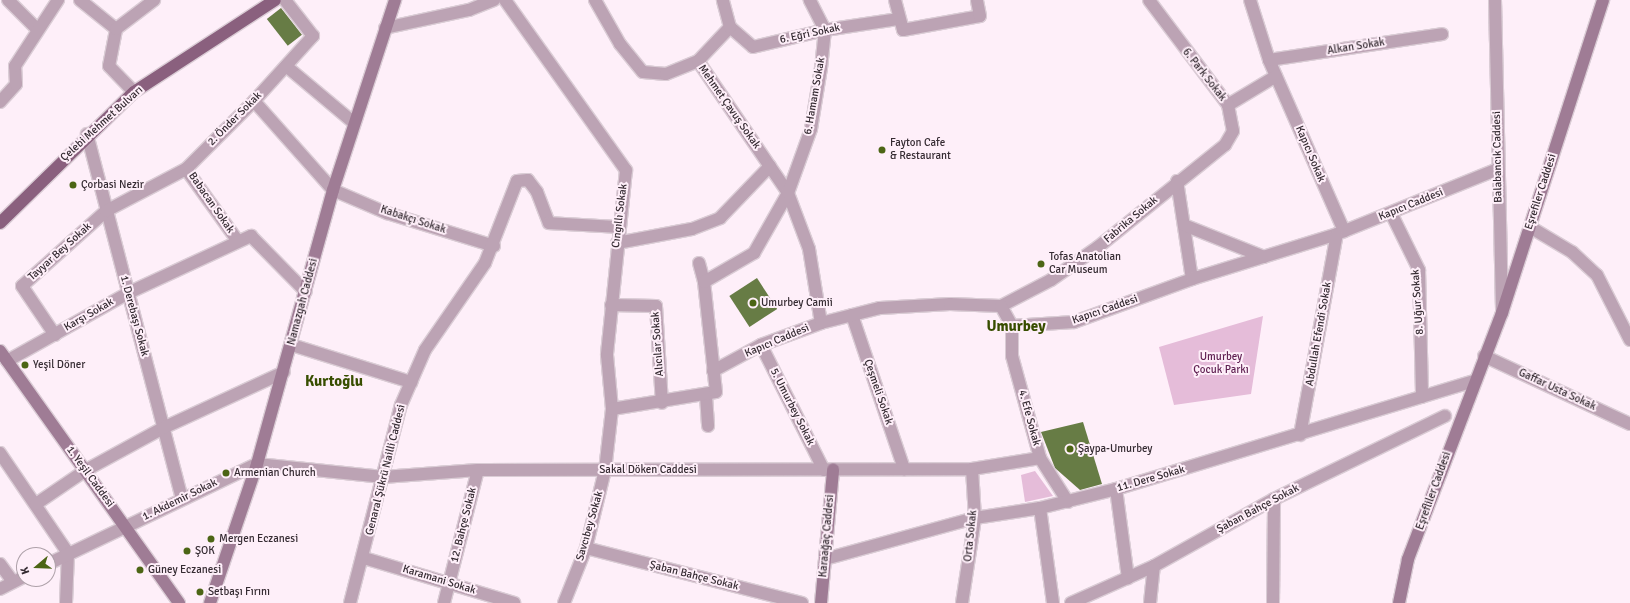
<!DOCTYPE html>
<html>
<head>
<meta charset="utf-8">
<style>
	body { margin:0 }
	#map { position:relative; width:1630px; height:603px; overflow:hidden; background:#feeff9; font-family:Signika,sans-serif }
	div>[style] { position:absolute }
	.green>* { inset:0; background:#e5bcd9 }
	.building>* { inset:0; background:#677c45; transform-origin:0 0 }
	.roads { filter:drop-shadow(1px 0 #daccd5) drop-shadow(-1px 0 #daccd5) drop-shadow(0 1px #daccd5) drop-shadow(0 -1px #daccd5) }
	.street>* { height:12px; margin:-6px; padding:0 6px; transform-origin:6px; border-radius:6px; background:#bca3b4 }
	.secondary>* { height:12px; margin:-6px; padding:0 6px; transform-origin:6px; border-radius:6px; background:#9f7c95 }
	.primary>* { height:12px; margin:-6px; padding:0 6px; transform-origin:6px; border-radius:6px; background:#8a607e }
	.dots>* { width:11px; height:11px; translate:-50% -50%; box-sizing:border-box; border:2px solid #feeff9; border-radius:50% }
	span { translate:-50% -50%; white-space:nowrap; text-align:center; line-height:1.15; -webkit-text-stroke:4px #feeff9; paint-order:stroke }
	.street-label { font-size:11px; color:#352b32 }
	.poi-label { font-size:11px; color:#352b32 }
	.left { translate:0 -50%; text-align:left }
	.park-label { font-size:11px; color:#5e1e50 }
	.district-label { font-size:15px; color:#384e00; font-weight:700 }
	.north { position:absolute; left:16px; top:547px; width:40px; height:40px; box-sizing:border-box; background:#feeff9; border:1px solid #aea1a9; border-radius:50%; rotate:251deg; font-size:11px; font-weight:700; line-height:16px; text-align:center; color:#352b32 }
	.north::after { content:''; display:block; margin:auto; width:14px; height:18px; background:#4c6515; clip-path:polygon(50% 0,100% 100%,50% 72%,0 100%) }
</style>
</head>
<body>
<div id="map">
	<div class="green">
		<i style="clip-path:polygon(1263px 316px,1251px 394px,1174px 405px,1159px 347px)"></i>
		<i style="clip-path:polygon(1035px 471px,1053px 496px,1025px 502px,1021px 475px)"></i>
	</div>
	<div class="building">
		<i style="left:281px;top:8px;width:34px;height:18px;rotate:52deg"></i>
		<i style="left:757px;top:278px;width:37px;height:33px;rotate:57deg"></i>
		<i style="clip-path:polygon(1083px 422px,1102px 484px,1080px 490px,1055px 468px,1041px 432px)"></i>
	</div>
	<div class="roads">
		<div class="street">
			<i style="left:8px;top:0;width:42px;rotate:45deg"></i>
			<i style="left:80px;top:0;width:46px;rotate:38.9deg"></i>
			<i style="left:505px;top:0;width:209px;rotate:54.6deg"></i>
			<i style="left:626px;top:170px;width:186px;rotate:95.9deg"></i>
			<i style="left:607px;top:355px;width:54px;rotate:84.7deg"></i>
			<i style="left:612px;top:409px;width:61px;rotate:96.5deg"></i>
			<i style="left:605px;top:470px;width:80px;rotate:103.7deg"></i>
			<i style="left:586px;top:548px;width:59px;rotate:111.8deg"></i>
			<i style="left:595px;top:0;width:51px;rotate:60.4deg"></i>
			<i style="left:620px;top:44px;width:36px;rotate:51deg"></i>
			<i style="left:643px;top:72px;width:23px;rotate:5deg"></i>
			<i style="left:666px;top:74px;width:35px;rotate:-22deg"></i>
			<i style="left:698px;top:61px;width:160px;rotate:55.7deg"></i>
			<i style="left:788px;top:193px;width:60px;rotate:69.4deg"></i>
			<i style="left:809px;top:249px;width:75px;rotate:80.8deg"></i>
			<i style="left:895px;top:0;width:31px;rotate:75deg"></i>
			<i style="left:903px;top:30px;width:78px;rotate:-10.3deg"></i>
			<i style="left:980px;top:16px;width:16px;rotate:-101deg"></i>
			<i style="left:1250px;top:0;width:63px;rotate:72.4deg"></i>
			<i style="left:1269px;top:60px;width:187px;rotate:66.3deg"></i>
			<i style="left:1495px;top:0;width:312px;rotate:88.7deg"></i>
			<i style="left:730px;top:27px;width:30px;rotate:41deg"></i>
			<i style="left:753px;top:47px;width:74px;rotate:-13.3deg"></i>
			<i style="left:825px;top:30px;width:75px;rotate:-8.5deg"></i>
			<i style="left:385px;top:28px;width:86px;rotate:-12.1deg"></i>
			<i style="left:469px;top:10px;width:27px;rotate:-22deg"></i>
			<i style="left:1269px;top:60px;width:175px;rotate:-8.5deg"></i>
			<i style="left:698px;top:61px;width:47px;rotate:-46.7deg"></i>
			<i style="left:730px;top:27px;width:28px;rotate:-105deg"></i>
			<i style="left:286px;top:66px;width:89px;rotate:40deg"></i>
			<i style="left:134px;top:92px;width:36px;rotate:-134deg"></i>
			<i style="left:109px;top:66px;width:38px;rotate:-79deg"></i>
			<i style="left:116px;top:29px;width:48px;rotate:-37.3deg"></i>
			<i style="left:254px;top:101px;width:119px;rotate:48.4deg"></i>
			<i style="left:333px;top:190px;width:59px;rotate:23.1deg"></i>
			<i style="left:387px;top:213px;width:112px;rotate:17.1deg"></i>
			<i style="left:0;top:102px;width:24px;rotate:-48deg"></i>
			<i style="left:16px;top:84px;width:18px;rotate:-93deg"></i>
			<i style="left:15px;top:66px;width:79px;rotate:-56.9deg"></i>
			<i style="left:1228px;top:105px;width:56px;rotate:-31.1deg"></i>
			<i style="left:87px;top:134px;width:376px;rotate:75.4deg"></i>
			<i style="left:186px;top:169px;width:87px;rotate:54.3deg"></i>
			<i style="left:1177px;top:181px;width:99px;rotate:81.3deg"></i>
			<i style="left:1391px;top:213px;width:64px;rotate:63.8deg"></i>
			<i style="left:1419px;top:270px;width:127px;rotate:88.6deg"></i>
			<i style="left:1184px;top:225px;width:86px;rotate:21.8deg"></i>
			<i style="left:1530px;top:227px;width:49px;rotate:30.8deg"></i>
			<i style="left:1572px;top:252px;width:34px;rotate:43deg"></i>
			<i style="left:1597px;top:275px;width:73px;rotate:63.1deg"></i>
			<i style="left:617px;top:243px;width:76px;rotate:-10.6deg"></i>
			<i style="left:692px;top:229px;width:30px;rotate:-21deg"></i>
			<i style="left:720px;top:218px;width:72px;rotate:-46.1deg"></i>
			<i style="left:699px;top:263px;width:20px;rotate:75deg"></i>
			<i style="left:611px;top:305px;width:45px;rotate:1.3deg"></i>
			<i style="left:656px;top:306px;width:97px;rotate:86.5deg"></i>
			<i style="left:1001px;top:306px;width:56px;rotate:-27.5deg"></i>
			<i style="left:1051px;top:280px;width:57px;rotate:-35.1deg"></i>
			<i style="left:1098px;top:247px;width:163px;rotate:-38.8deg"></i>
			<i style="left:1225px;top:145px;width:16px;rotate:-60deg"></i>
			<i style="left:1233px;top:131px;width:26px;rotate:-101deg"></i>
			<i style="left:1228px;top:105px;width:131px;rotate:-127deg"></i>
			<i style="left:852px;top:315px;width:163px;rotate:71.3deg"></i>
			<i style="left:1012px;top:326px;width:30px;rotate:90deg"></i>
			<i style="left:1012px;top:356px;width:106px;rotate:74.6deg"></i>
			<i style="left:1040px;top:458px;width:52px;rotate:57.5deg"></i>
			<i style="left:55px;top:335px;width:59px;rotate:-124deg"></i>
			<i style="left:22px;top:286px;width:113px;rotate:-41.8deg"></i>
			<i style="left:106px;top:211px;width:90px;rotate:-27.7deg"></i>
			<i style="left:186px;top:169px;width:96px;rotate:-45deg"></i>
			<i style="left:254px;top:101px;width:88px;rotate:-47.8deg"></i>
			<i style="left:313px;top:36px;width:46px;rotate:-127.9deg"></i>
			<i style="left:292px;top:345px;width:125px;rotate:17.3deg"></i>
			<i style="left:761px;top:345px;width:140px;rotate:63.3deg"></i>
			<i style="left:1484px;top:356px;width:161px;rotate:25deg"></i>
			<i style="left:7px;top:361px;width:139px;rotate:-29.3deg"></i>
			<i style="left:128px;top:293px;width:136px;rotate:-24.9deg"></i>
			<i style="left:251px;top:236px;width:78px;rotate:45.5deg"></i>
			<i style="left:713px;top:371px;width:55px;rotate:-28.4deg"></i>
			<i style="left:761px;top:345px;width:64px;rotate:-20.1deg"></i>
			<i style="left:821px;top:323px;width:61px;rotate:-14.3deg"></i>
			<i style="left:880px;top:308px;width:70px;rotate:-3.3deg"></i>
			<i style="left:950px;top:304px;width:51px;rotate:2.2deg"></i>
			<i style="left:1001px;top:306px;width:23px;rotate:61deg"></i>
			<i style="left:1012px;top:326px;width:62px;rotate:-3.7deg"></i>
			<i style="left:1074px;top:322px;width:126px;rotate:-20deg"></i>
			<i style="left:1192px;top:279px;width:152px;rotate:-17.2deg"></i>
			<i style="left:1337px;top:234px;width:174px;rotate:-22deg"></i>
			<i style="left:706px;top:396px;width:30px;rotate:86deg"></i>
			<i style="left:612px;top:409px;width:105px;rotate:-9.3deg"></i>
			<i style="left:716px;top:392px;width:111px;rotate:-96.2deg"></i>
			<i style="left:704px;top:282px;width:58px;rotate:-30.1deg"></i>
			<i style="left:754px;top:253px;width:69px;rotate:-60.5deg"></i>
			<i style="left:788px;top:193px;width:68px;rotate:-70.2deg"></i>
			<i style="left:811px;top:129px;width:62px;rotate:-80.7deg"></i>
			<i style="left:821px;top:68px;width:38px;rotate:-84deg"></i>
			<i style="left:825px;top:30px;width:34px;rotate:-117deg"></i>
			<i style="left:1300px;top:435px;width:204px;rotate:-79.6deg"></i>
			<i style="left:0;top:453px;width:121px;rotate:55.8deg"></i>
			<i style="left:68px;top:553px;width:50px;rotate:92.3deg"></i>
			<i style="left:1116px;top:489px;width:90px;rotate:82.3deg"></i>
			<i style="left:36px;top:504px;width:60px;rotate:-34.2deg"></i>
			<i style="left:86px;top:470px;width:88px;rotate:-28.6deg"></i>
			<i style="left:163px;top:428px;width:133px;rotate:-24.8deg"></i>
			<i style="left:1040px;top:508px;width:96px;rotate:82.2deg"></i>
			<i style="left:586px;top:548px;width:223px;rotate:14.3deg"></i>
			<i style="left:364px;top:558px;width:157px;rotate:16.7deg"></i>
			<i style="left:825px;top:559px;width:156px;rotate:-15.3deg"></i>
			<i style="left:975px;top:518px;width:66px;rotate:-8.7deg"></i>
			<i style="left:1040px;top:508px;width:78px;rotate:-14deg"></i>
			<i style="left:1116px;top:489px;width:374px;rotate:-16.8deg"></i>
			<i style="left:0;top:564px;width:22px;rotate:54deg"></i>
			<i style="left:48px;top:564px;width:232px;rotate:-25.6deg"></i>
			<i style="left:257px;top:464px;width:127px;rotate:5.9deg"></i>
			<i style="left:383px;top:477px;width:95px;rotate:-4.2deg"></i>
			<i style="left:478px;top:470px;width:494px;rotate:-0.1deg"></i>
			<i style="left:972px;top:469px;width:69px;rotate:-9.2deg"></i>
			<i style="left:0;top:589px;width:27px;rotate:-27deg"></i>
			<i style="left:350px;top:603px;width:204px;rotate:-75.6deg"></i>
			<i style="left:401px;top:405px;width:60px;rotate:-66.4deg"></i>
			<i style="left:425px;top:350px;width:106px;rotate:-55.4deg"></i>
			<i style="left:485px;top:263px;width:88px;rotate:-68.7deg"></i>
			<i style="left:517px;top:181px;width:11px;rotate:-5deg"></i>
			<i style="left:528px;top:180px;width:15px;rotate:53deg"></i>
			<i style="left:537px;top:192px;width:33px;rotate:69deg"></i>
			<i style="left:549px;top:223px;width:70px;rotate:3.3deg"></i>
			<i style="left:444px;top:603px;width:137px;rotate:-75.7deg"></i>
			<i style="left:962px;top:603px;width:86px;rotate:-81.3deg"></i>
			<i style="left:975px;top:518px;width:49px;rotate:-93.5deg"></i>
			<i style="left:1071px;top:603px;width:91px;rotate:-24deg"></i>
			<i style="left:1154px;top:566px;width:137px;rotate:-29.2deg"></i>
			<i style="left:1274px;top:499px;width:190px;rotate:-25.9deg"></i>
			<i style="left:1150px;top:603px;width:37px;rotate:-84deg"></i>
			<i style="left:1273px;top:603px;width:104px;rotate:-89.4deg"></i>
		</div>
		<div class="secondary">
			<i style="left:0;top:351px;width:309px;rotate:54.6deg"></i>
			<i style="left:210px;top:603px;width:147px;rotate:-71.3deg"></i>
			<i style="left:257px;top:464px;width:284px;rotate:-74.5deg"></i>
			<i style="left:333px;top:190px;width:200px;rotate:-71.9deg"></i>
			<i style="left:821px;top:603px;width:134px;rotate:-84.8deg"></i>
			<i style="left:1399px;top:603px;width:45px;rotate:-78.4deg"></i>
			<i style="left:1408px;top:559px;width:263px;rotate:-69.1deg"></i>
			<i style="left:1502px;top:313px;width:329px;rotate:-72.1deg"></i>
		</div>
		<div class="primary">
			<i style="left:0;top:223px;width:187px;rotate:-44.4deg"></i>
			<i style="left:134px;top:92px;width:168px;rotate:-33.1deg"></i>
		</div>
	</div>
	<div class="dots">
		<i style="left:882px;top:150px;background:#4c6515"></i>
		<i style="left:73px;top:185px;background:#4c6515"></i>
		<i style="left:1041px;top:264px;background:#4c6515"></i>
		<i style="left:753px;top:303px;background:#4c6515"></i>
		<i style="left:25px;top:365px;background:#4c6515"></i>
		<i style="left:1070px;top:449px;background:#4c6515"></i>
		<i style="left:226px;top:473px;background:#4c6515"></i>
		<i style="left:211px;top:539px;background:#4c6515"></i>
		<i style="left:187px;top:551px;background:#4c6515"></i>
		<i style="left:140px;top:570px;background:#4c6515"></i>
		<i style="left:200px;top:592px;background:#4c6515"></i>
	</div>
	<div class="street-label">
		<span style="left:810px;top:34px;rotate:-12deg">6. Eğri Sokak</span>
		<span style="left:1356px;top:47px;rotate:-9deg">Alkan Sokak</span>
		<span style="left:1204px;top:75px;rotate:52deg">6. Park Sokak</span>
		<span style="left:815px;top:96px;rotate:-80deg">6. Hamam Sokak</span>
		<span style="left:729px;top:107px;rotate:55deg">Mehmet Çavuş Sokak</span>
		<span style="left:235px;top:119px;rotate:-45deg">2. Önder Sokak</span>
		<span style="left:102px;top:124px;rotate:-42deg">Çelebi Mehmet Bulvarı</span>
		<span style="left:1310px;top:154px;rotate:67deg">Kapıcı Sokak</span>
		<span style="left:1498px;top:157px;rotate:-91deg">Balabancık Caddesi</span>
		<span style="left:1541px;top:192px;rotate:-72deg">Eşrefiler Caddesi</span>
		<span style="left:211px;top:203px;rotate:55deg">Babacan Sokak</span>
		<span style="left:1411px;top:205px;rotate:-22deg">Kapıcı Caddesi</span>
		<span style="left:620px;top:216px;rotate:-83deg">Cıngıllı Sokak</span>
		<span style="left:413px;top:220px;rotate:18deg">Kabakçı Sokak</span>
		<span style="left:1131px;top:220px;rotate:-40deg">Fabrika Sokak</span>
		<span style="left:60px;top:252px;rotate:-42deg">Tayyar Bey Sokak</span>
		<span style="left:303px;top:302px;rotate:-75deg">Namazgah Caddesi</span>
		<span style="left:1418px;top:302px;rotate:-94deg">8. Uğur Sokak</span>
		<span style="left:1105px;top:310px;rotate:-19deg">Kapıcı Caddesi</span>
		<span style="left:89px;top:315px;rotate:-30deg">Karşı Sokak</span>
		<span style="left:134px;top:316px;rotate:75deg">1. Derebaşı Sokak</span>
		<span style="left:1319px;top:334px;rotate:-80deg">Abdullah Efendi Sokak</span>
		<span style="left:777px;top:341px;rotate:-23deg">Kapıcı Caddesi</span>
		<span style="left:658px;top:344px;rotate:-94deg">Alıcılar Sokak</span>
		<span style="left:1557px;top:390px;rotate:25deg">Gaffar Usta Sokak</span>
		<span style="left:878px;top:392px;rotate:71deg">Çeşmeli Sokak</span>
		<span style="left:792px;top:407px;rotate:63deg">5. Umurbey Sokak</span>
		<span style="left:1029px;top:418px;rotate:75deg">4. Efe Sokak</span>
		<span style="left:386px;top:470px;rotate:-76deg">Genaral Şükrü Nailli Caddesi</span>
		<span style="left:648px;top:470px">Sakal Döken Caddesi</span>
		<span style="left:90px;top:477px;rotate:54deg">1. Yeşil Caddesi</span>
		<span style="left:1151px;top:479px;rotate:-16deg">11. Dere Sokak</span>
		<span style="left:1434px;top:491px;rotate:-70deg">Eşrefliler Caddesi</span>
		<span style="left:180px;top:500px;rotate:-26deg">1. Akdemir Sokak</span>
		<span style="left:1258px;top:509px;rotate:-28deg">Şaban Bahçe Sokak</span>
		<span style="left:464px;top:525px;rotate:-76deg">12. Bahçe Sokak</span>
		<span style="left:590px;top:526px;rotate:-74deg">Savcıbey Sokak</span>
		<span style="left:827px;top:536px;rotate:-85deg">Karaağaç Caddesi</span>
		<span style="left:971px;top:536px;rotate:-84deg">Orta Sokak</span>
		<span style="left:694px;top:576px;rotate:14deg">Şaban Bahçe Sokak</span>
		<span style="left:439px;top:580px;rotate:17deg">Karamani Sokak</span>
	</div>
	<div class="poi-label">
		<span class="left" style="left:890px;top:150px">Fayton Cafe<br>&amp; Restaurant</span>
		<span class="left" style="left:81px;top:185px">Çorbasi Nezir</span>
		<span class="left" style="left:1049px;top:264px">Tofas Anatolian<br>Car Museum</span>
		<span class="left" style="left:761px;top:303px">Umurbey Camii</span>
		<span class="left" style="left:33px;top:365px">Yeşil Döner</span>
		<span class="left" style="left:1078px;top:449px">Şaypa-Umurbey</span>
		<span class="left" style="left:234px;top:473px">Armenian Church</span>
		<span class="left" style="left:219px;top:539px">Mergen Eczanesi</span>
		<span class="left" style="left:195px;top:551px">ŞOK</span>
		<span class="left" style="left:148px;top:570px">Güney Eczanesi</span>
		<span class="left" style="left:208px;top:592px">Setbaşı Fırını</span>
	</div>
	<div class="park-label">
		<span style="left:1221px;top:364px">Umurbey<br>Çocuk Parkı</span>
	</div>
	<div class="district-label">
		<span style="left:1016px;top:327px">Umurbey</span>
		<span style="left:334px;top:382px">Kurtoğlu</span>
	</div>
	<div class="north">K</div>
</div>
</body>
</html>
